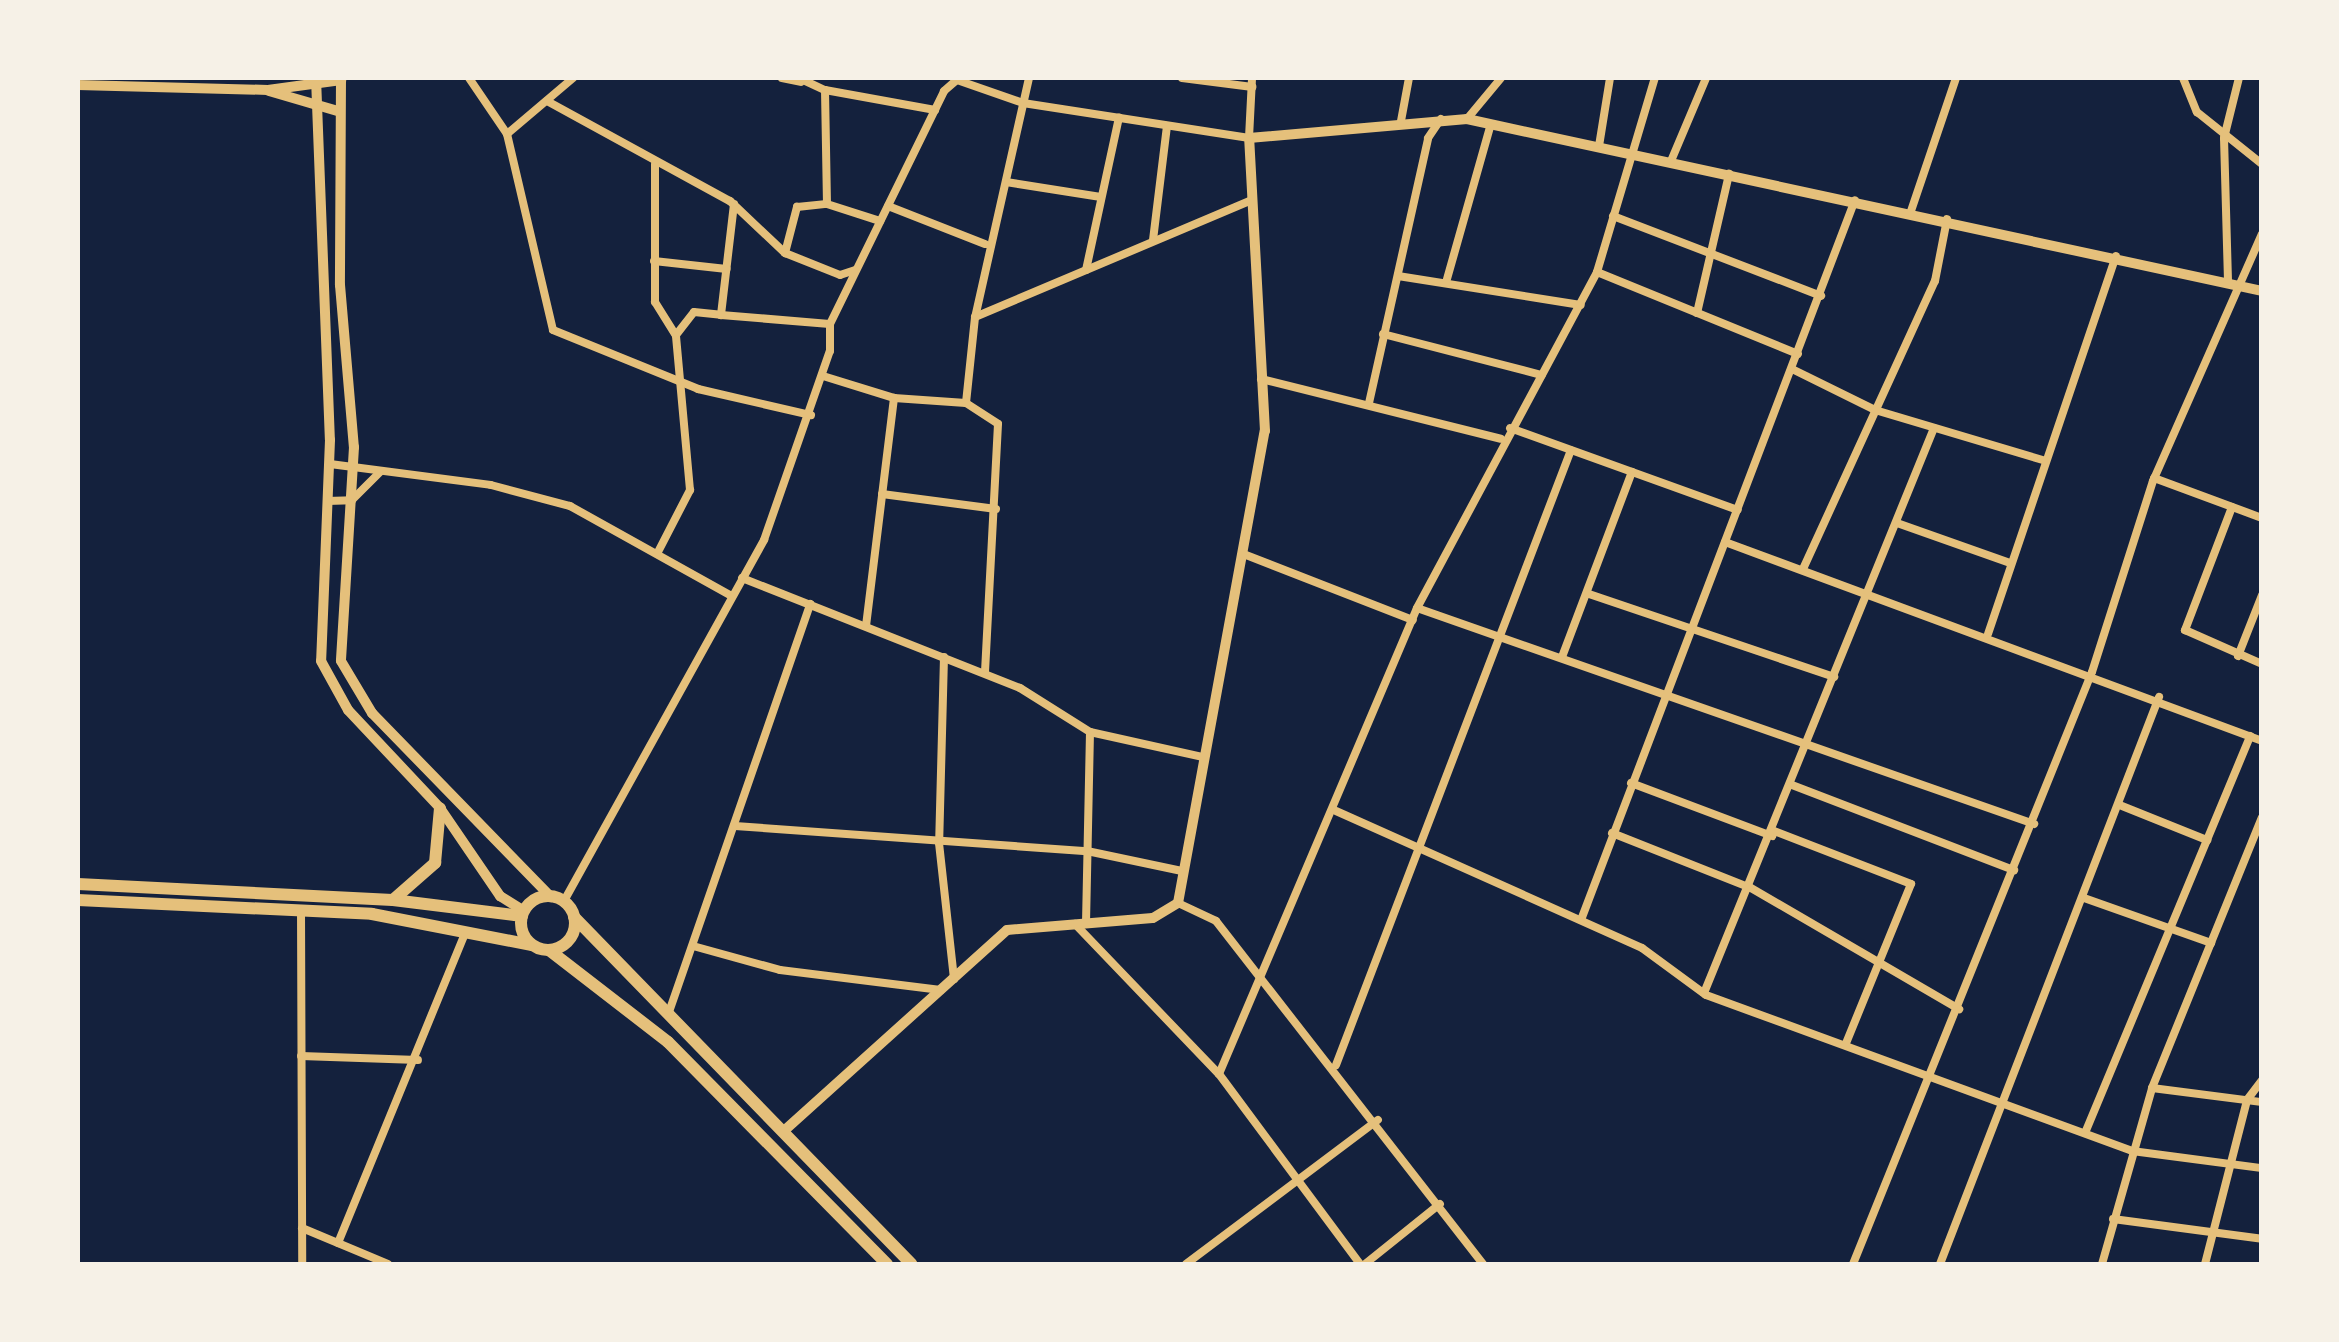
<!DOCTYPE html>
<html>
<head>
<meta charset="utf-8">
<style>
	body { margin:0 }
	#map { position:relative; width:2339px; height:1342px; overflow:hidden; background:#14213d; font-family:"Alegreya Sans",sans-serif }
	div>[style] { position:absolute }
	.minor>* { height:8px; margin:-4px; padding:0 4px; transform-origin:4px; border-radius:4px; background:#e5c07b }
	.tertiary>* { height:10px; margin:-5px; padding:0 5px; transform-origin:5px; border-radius:5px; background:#e5c07b }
	.primary>* { height:12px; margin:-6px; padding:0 6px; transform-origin:6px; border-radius:6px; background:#e5c07b }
	.primary>.ring { margin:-6px; padding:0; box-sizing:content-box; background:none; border:12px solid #e5c07b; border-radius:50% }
	span { translate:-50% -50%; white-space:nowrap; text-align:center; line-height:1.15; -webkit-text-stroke:8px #f6f1e7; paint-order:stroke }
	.frame { position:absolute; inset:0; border:80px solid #f6f1e7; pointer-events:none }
</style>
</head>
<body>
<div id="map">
	<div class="minor">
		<i style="left:469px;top:78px;width:68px;rotate:55.8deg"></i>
		<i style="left:507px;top:134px;width:87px;rotate:-40.3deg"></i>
		<i style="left:782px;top:78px;width:19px;rotate:12deg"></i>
		<i style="left:799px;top:78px;width:29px;rotate:25deg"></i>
		<i style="left:825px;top:90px;width:114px;rotate:89deg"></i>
		<i style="left:827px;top:204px;width:56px;rotate:17.8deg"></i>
		<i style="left:1029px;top:78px;width:245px;rotate:102.7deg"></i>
		<i style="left:975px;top:317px;width:298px;rotate:-22.9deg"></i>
		<i style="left:1182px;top:78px;width:71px;rotate:7.3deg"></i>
		<i style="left:2183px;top:78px;width:37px;rotate:68deg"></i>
		<i style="left:2197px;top:112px;width:83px;rotate:38.7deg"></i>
		<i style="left:957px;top:80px;width:70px;rotate:19.2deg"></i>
		<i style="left:1023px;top:103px;width:229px;rotate:8.8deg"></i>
		<i style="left:1249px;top:138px;width:60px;rotate:-87.1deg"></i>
		<i style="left:825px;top:90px;width:112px;rotate:10.3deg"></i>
		<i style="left:547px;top:101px;width:209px;rotate:28.7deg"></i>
		<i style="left:730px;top:201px;width:76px;rotate:43.4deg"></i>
		<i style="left:785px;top:253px;width:59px;rotate:21.8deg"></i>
		<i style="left:840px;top:275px;width:16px;rotate:-18deg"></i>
		<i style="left:1467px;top:119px;width:53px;rotate:-50.3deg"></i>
		<i style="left:1401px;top:121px;width:44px;rotate:-79.5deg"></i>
		<i style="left:507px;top:134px;width:201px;rotate:76.8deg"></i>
		<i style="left:553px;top:330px;width:157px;rotate:22.1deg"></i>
		<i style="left:698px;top:389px;width:116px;rotate:13deg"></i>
		<i style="left:1599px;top:146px;width:69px;rotate:-80.8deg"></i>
		<i style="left:1671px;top:161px;width:90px;rotate:-67.1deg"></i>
		<i style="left:655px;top:164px;width:138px;rotate:90deg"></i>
		<i style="left:655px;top:302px;width:39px;rotate:58deg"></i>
		<i style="left:1006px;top:182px;width:96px;rotate:9deg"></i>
		<i style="left:734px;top:204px;width:112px;rotate:96.7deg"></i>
		<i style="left:721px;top:315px;width:109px;rotate:4.7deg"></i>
		<i style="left:888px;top:206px;width:104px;rotate:21.4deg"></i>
		<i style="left:1911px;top:211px;width:140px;rotate:-71.3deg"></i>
		<i style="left:1613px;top:216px;width:223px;rotate:21deg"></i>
		<i style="left:1153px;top:240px;width:115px;rotate:-83deg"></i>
		<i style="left:785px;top:253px;width:48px;rotate:-75.4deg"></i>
		<i style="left:797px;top:207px;width:30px;rotate:-6deg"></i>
		<i style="left:654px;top:261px;width:73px;rotate:6.3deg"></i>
		<i style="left:1086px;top:270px;width:156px;rotate:-77.8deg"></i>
		<i style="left:1597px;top:272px;width:217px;rotate:22.2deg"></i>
		<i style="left:1398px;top:276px;width:185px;rotate:9deg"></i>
		<i style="left:1447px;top:279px;width:161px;rotate:-74.2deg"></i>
		<i style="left:2228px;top:281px;width:143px;rotate:-91.6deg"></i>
		<i style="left:2224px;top:138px;width:62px;rotate:-76deg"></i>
		<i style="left:1697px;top:313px;width:143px;rotate:-77deg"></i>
		<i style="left:1383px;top:334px;width:164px;rotate:14.5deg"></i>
		<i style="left:1792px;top:369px;width:93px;rotate:26.3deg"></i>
		<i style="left:1875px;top:410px;width:175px;rotate:16.6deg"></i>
		<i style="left:823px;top:376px;width:74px;rotate:17.2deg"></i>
		<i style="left:894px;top:398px;width:72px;rotate:4deg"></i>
		<i style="left:966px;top:403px;width:38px;rotate:33deg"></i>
		<i style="left:998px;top:424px;width:248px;rotate:93deg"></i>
		<i style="left:1261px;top:379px;width:247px;rotate:14deg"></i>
		<i style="left:966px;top:403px;width:86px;rotate:-84deg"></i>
		<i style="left:1369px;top:403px;width:271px;rotate:-77.4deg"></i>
		<i style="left:1428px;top:138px;width:23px;rotate:-56deg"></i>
		<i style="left:1510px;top:428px;width:242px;rotate:19.8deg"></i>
		<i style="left:330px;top:464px;width:162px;rotate:7.4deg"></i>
		<i style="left:491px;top:485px;width:82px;rotate:14.9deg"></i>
		<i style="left:570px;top:506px;width:185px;rotate:29.1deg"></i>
		<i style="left:2154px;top:478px;width:115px;rotate:20.3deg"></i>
		<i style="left:882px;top:494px;width:115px;rotate:7.5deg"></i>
		<i style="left:327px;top:501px;width:25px;rotate:-2deg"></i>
		<i style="left:352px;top:500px;width:40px;rotate:-45deg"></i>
		<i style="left:2232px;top:507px;width:132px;rotate:110.9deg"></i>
		<i style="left:2185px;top:630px;width:84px;rotate:23.8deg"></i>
		<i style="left:1897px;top:523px;width:120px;rotate:19.5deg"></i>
		<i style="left:1725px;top:542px;width:573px;rotate:20.33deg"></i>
		<i style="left:658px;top:552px;width:70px;rotate:-62.7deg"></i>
		<i style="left:690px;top:490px;width:156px;rotate:-95.2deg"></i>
		<i style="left:676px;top:335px;width:29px;rotate:-52deg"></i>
		<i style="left:694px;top:312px;width:27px;rotate:6deg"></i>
		<i style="left:1246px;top:555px;width:179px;rotate:21.3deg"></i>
		<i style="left:1803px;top:569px;width:317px;rotate:-65.4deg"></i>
		<i style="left:1935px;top:281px;width:63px;rotate:-79deg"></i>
		<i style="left:742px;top:578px;width:299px;rotate:21.6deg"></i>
		<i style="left:1020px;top:688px;width:83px;rotate:32.2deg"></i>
		<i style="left:1090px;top:732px;width:188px;rotate:91.2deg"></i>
		<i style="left:1589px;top:594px;width:259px;rotate:18.7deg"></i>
		<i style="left:1417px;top:608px;width:654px;rotate:19.29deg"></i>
		<i style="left:866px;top:626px;width:230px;rotate:-83deg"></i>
		<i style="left:1988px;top:634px;width:399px;rotate:-71.3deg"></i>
		<i style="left:2238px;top:656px;width:66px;rotate:-68.5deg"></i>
		<i style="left:944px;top:657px;width:186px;rotate:91.5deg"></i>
		<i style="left:939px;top:843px;width:137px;rotate:83.7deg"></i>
		<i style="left:1562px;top:657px;width:198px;rotate:-69.3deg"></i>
		<i style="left:1090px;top:732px;width:116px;rotate:12.5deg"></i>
		<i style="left:1631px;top:783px;width:151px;rotate:20.6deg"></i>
		<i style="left:1792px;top:785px;width:238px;rotate:21deg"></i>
		<i style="left:2122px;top:806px;width:92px;rotate:21.8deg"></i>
		<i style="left:1336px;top:811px;width:335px;rotate:24.1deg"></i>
		<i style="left:1642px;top:948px;width:79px;rotate:36.3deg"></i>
		<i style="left:1706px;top:995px;width:454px;rotate:20.1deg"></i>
		<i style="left:2132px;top:1151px;width:131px;rotate:7.5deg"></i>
		<i style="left:735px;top:826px;width:353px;rotate:4.1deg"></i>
		<i style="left:1087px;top:851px;width:97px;rotate:11.9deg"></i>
		<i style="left:1774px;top:831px;width:147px;rotate:21.1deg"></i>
		<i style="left:1911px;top:884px;width:172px;rotate:112.2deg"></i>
		<i style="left:1612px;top:833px;width:149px;rotate:21.6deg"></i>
		<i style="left:1751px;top:888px;width:241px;rotate:30.2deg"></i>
		<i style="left:2084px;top:898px;width:135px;rotate:19.5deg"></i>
		<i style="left:564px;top:901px;width:413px;rotate:-61deg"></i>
		<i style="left:764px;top:540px;width:200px;rotate:-70.8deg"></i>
		<i style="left:830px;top:351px;width:27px;rotate:-90deg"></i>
		<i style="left:830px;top:324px;width:259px;rotate:-63.9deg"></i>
		<i style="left:944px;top:91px;width:20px;rotate:-41deg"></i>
		<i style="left:1178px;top:903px;width:42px;rotate:25.3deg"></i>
		<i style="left:1216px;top:921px;width:435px;rotate:52.1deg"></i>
		<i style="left:301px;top:910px;width:354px;rotate:89.8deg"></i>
		<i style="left:1581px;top:920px;width:770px;rotate:-69.17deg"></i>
		<i style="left:1075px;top:924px;width:208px;rotate:46.2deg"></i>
		<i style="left:1219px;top:1074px;width:237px;rotate:53.4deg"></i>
		<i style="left:693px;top:946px;width:90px;rotate:15.4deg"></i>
		<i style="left:780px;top:970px;width:162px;rotate:7.1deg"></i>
		<i style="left:1704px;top:993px;width:610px;rotate:-67.85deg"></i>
		<i style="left:669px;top:1012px;width:432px;rotate:-70.9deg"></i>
		<i style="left:301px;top:1056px;width:117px;rotate:2deg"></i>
		<i style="left:1336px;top:1065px;width:658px;rotate:-69.09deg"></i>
		<i style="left:1219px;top:1074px;width:506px;rotate:-66.98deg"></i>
		<i style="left:1417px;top:608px;width:381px;rotate:-61.8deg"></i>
		<i style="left:1597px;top:272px;width:202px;rotate:-73.4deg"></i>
		<i style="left:2152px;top:1088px;width:111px;rotate:7.3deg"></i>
		<i style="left:2085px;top:1133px;width:430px;rotate:-67.4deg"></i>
		<i style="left:2113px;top:1219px;width:150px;rotate:7.6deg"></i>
		<i style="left:302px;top:1228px;width:93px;rotate:22.7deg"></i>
		<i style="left:338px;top:1243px;width:337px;rotate:-67.7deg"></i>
		<i style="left:1186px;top:1264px;width:240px;rotate:-36.9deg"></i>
		<i style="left:1365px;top:1264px;width:96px;rotate:-38.7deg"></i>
		<i style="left:1853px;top:1264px;width:638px;rotate:-68.02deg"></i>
		<i style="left:2092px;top:672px;width:201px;rotate:-72.3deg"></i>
		<i style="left:2153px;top:481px;width:270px;rotate:-66.2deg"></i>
		<i style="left:1940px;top:1264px;width:608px;rotate:-68.88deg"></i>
		<i style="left:2102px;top:1264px;width:183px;rotate:-74.1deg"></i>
		<i style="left:2152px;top:1088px;width:292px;rotate:-67.9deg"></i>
		<i style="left:2205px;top:1264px;width:169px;rotate:-75.6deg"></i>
		<i style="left:2247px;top:1100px;width:25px;rotate:-53deg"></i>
	</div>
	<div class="tertiary">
		<i style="left:316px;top:78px;width:362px;rotate:87.8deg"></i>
		<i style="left:330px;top:440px;width:221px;rotate:92.3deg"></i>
		<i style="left:321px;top:661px;width:56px;rotate:61.1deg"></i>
		<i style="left:348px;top:710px;width:134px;rotate:46.8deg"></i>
		<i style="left:440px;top:808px;width:107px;rotate:55.7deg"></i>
		<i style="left:500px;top:896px;width:28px;rotate:32deg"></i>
		<i style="left:341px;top:78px;width:207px;rotate:90.3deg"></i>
		<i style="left:340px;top:285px;width:163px;rotate:85.1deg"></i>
		<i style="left:354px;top:447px;width:214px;rotate:93.5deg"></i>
		<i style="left:341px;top:661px;width:61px;rotate:59.2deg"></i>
		<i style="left:372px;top:713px;width:257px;rotate:45.8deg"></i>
		<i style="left:78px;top:85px;width:190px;rotate:1.5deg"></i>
		<i style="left:268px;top:90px;width:74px;rotate:-7.8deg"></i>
		<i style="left:269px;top:91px;width:72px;rotate:16.2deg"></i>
		<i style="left:786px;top:1129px;width:297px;rotate:-42deg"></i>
		<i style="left:1007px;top:930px;width:146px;rotate:-4.7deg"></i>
		<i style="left:1153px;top:918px;width:29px;rotate:-31deg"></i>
		<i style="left:1178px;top:903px;width:480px;rotate:-79.6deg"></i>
		<i style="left:1265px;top:431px;width:293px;rotate:-93.1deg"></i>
		<i style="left:1249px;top:138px;width:219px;rotate:-5deg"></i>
		<i style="left:1467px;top:119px;width:813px;rotate:12.21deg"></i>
	</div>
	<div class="primary">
		<i style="left:78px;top:884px;width:315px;rotate:2.9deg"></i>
		<i style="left:393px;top:900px;width:130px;rotate:7.1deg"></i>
		<i class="ring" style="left:521px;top:896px;width:42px;height:42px"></i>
		<i style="left:394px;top:899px;width:55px;rotate:-41.3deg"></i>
		<i style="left:435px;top:863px;width:55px;rotate:-84.8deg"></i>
		<i style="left:78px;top:900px;width:294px;rotate:2.7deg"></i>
		<i style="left:372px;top:914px;width:163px;rotate:11deg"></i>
		<i style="left:574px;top:917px;width:484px;rotate:45.8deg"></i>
		<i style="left:549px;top:950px;width:150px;rotate:37.7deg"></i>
		<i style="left:668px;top:1042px;width:312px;rotate:45.4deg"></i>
	</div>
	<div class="frame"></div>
</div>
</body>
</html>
